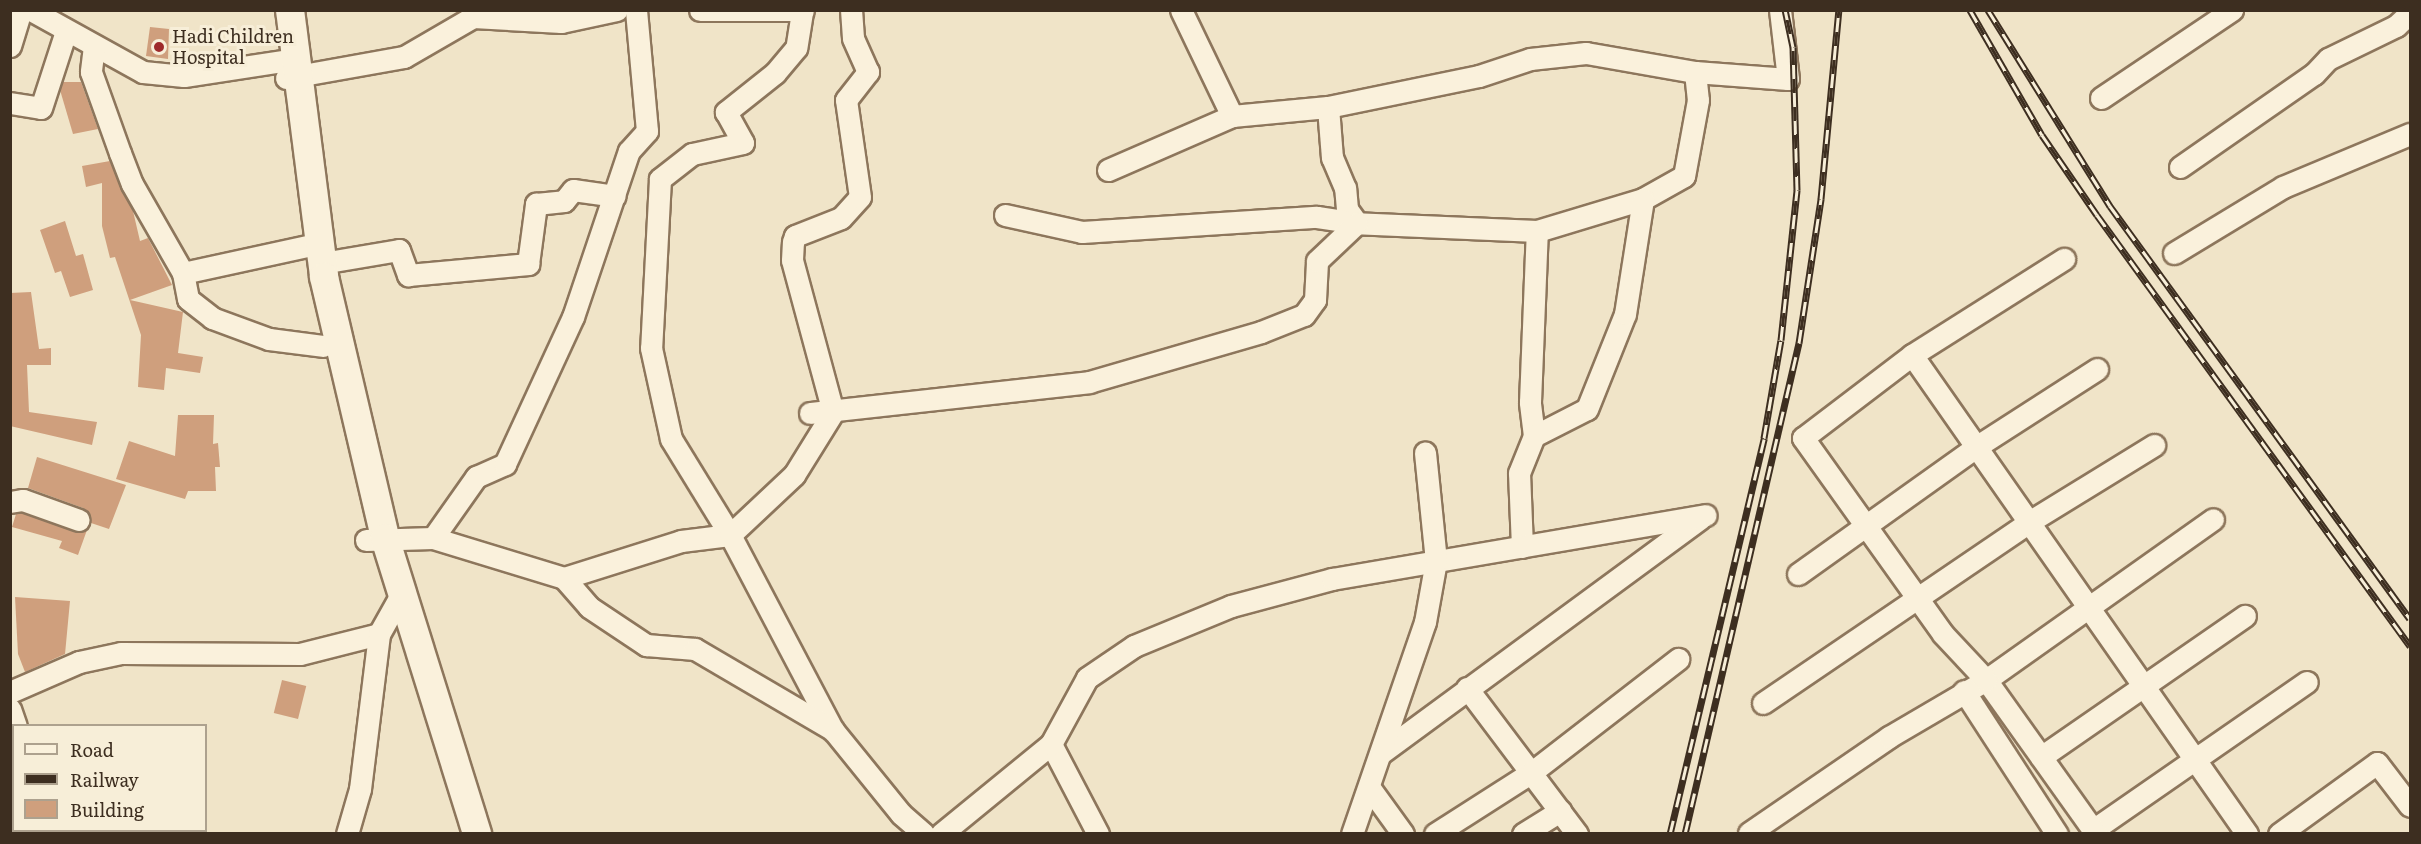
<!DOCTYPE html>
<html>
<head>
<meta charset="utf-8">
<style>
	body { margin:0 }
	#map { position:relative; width:2421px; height:844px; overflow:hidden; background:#f0e4c8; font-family:Literata,serif }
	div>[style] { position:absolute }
	.building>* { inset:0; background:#cf9f7d; transform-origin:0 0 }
	.roads { filter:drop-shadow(2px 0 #8d765c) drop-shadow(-2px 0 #8d765c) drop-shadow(0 2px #8d765c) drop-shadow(0 -2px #8d765c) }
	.street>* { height:21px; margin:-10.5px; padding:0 10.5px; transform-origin:10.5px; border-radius:10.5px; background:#faf1dc }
	.secondary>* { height:28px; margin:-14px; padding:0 14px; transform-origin:14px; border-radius:14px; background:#faf1dc }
	.rail>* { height:7px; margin-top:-3.5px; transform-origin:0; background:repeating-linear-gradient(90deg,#f7eed8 0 14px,#3d2e20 0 28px); box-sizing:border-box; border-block:2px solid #3d2e20 }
	.dots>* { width:16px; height:16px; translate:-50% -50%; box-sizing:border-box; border:3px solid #f7eed8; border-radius:50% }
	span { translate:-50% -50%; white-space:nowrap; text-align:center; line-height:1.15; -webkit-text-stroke:6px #f7eed8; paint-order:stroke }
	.poi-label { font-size:18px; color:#3d2e20 }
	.left { translate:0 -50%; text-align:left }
	.frame { position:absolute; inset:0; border:12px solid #3d2e20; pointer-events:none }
	.legend { position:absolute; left:12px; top:724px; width:195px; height:108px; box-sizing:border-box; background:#f7eed8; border:2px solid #ada18e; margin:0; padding:8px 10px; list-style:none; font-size:18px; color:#3d2e20 }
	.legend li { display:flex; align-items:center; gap:12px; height:30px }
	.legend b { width:30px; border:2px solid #ada18e }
</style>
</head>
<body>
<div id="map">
	<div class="building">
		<i style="clip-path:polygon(150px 27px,169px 29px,168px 59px,146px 56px)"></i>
		<i style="clip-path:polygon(63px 82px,81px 82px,98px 129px,73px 134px,60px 90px)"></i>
		<i style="clip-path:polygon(110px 161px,133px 211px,140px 241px,148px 238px,172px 285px,130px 300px,183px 312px,178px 353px,203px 357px,200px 373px,166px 368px,164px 390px,138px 387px,141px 335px,115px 257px,110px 258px,102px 226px,102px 183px,86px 187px,82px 166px)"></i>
		<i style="clip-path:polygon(65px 221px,76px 256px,83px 254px,93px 290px,70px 297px,61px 271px,55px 273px,40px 230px)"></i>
		<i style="clip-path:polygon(31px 292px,39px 349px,51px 348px,51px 365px,27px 365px,29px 412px,97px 422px,92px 445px,10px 426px,10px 293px)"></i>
		<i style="clip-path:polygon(178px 415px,214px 415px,213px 444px,218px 443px,220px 467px,215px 467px,216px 491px,188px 491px,185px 499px,116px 479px,129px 441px,175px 456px)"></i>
		<i style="clip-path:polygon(37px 457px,126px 485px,109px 529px,91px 523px,83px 508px,28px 488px)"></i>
		<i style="clip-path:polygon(22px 513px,75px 532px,87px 530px,78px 555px,59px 548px,62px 541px,12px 527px,16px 514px)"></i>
		<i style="clip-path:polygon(15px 597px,70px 601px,65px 654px,25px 672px,18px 654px)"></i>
		<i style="left:282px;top:680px;width:25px;height:34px;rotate:14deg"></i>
	</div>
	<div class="roads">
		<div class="street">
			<i style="left:31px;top:10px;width:128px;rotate:29deg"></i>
			<i style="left:143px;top:72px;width:41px;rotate:5.6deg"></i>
			<i style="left:184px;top:76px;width:112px;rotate:-8.7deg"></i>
			<i style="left:700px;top:10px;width:103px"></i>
			<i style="left:1181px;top:10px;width:118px;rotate:64.3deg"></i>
			<i style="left:1232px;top:116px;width:96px;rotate:-5.4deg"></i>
			<i style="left:1328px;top:107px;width:154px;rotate:-11.6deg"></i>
			<i style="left:1479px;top:76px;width:54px;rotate:-18.4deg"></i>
			<i style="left:1530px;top:59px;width:56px;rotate:-6.1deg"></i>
			<i style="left:1586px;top:53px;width:111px;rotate:9.9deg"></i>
			<i style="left:1695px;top:72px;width:28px;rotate:84deg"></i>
			<i style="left:1698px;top:100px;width:77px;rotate:100.4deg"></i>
			<i style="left:1684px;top:176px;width:47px;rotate:150.7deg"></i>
			<i style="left:1643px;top:199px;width:111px;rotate:163.2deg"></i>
			<i style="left:1537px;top:231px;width:180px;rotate:-177.5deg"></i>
			<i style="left:1357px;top:223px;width:17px;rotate:-126deg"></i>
			<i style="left:1347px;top:209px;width:21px;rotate:-95deg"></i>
			<i style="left:1345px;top:188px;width:33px;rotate:-113deg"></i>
			<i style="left:1332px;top:158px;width:51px;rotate:-94.5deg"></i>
			<i style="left:802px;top:12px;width:36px;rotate:99deg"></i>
			<i style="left:796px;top:48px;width:33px;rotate:130deg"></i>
			<i style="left:775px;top:73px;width:63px;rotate:141.5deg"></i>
			<i style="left:726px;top:112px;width:35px;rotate:61deg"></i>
			<i style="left:743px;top:143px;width:52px;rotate:167.8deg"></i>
			<i style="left:692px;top:154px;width:41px;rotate:142deg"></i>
			<i style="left:660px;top:179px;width:169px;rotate:93deg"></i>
			<i style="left:651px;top:348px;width:93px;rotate:77.6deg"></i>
			<i style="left:671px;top:439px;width:113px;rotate:58.4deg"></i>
			<i style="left:730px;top:535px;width:221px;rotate:62.2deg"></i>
			<i style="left:10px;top:46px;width:38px;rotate:-73deg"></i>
			<i style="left:94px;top:46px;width:26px;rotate:97deg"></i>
			<i style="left:91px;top:72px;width:86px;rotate:70.3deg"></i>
			<i style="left:120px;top:153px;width:33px;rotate:69deg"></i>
			<i style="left:132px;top:184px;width:103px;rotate:60.2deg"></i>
			<i style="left:183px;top:273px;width:26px;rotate:79deg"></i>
			<i style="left:188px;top:299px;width:31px;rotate:38deg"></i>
			<i style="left:212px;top:318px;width:61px;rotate:20.2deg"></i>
			<i style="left:269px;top:339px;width:54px;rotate:7.4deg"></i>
			<i style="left:1695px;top:72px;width:93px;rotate:4.3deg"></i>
			<i style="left:1788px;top:79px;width:69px;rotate:-96.6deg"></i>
			<i style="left:286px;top:78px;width:120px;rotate:-10.1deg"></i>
			<i style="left:404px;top:57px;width:80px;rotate:-30.1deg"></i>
			<i style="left:473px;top:17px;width:88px;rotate:3.3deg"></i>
			<i style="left:561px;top:22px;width:57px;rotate:-12.1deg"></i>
			<i style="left:2101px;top:98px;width:158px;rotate:-33.9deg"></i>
			<i style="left:10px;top:103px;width:31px;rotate:9deg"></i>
			<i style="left:41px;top:108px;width:81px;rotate:-72deg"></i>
			<i style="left:2180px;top:167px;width:163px;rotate:-34.8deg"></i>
			<i style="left:2314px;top:74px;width:21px;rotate:-47deg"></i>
			<i style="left:2328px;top:59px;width:76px;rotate:-25.9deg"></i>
			<i style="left:2396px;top:26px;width:19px;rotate:-43deg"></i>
			<i style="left:1108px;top:170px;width:135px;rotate:-23.5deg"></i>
			<i style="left:1005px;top:215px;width:79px;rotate:12.4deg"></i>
			<i style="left:1082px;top:232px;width:235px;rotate:-3.7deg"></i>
			<i style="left:1317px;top:217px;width:40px;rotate:8.5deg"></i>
			<i style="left:2174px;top:253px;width:127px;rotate:-31.2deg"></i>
			<i style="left:2283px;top:187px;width:138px;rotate:-22.7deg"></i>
			<i style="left:322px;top:263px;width:78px;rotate:-9.6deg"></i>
			<i style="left:399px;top:250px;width:27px;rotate:70deg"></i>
			<i style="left:408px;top:275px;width:121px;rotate:-5.2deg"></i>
			<i style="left:528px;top:264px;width:61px;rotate:-82.4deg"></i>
			<i style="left:536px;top:204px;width:28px;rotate:-6deg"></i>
			<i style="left:564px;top:201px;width:14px;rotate:-51deg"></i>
			<i style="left:573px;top:190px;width:42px;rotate:8.1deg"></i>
			<i style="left:183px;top:273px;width:127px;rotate:-12.3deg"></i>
			<i style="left:1912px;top:355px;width:180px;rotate:-32.3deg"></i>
			<i style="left:810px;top:413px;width:281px;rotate:-6.3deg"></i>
			<i style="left:1089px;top:382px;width:179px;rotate:-16.2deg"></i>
			<i style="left:1261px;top:332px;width:46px;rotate:-21.6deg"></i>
			<i style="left:1304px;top:315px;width:19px;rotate:-54deg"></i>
			<i style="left:1315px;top:300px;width:39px;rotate:-87deg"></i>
			<i style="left:1317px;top:261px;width:55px;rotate:-43.5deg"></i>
			<i style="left:1534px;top:436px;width:34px;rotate:-97deg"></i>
			<i style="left:1530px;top:402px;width:171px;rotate:-87.7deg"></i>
			<i style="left:10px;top:502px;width:13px;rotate:-9deg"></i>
			<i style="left:23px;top:500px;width:59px;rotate:19.7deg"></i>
			<i style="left:433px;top:538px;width:75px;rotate:-54.8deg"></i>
			<i style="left:476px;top:477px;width:32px;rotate:-24deg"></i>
			<i style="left:505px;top:464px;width:162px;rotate:-65.2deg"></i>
			<i style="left:573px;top:317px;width:175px;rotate:-71.4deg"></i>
			<i style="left:629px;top:151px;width:27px;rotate:-48deg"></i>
			<i style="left:647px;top:131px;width:121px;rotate:-95.2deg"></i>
			<i style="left:366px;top:540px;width:67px;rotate:-1.7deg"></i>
			<i style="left:433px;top:538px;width:137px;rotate:17deg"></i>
			<i style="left:564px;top:578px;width:38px;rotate:49deg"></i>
			<i style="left:589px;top:607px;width:69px;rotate:33.7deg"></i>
			<i style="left:646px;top:645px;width:49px;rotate:4.7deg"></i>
			<i style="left:695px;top:649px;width:160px;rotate:30.4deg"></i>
			<i style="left:833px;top:730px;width:108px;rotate:51deg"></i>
			<i style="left:901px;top:814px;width:30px;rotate:41deg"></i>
			<i style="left:1522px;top:547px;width:74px;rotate:-92.3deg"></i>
			<i style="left:1519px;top:473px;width:40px;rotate:-68deg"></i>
			<i style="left:1534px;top:436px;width:59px;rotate:-27deg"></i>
			<i style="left:1587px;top:409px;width:102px;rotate:-68.2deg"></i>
			<i style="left:1625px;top:314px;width:116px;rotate:-81.1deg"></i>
			<i style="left:1798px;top:574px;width:219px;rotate:-35.5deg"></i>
			<i style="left:1976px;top:447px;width:144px;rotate:-32.8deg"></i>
			<i style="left:564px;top:578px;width:123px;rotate:-17.5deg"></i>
			<i style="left:681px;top:541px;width:49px;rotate:-7deg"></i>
			<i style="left:730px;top:535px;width:88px;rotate:-43.2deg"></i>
			<i style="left:794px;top:475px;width:74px;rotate:-58.2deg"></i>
			<i style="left:833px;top:412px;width:157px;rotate:-105.1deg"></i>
			<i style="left:792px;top:260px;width:18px;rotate:-87deg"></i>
			<i style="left:793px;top:242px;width:6px;rotate:-72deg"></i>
			<i style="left:795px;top:236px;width:49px;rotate:-21.4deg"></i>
			<i style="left:841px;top:218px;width:28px;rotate:-48deg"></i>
			<i style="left:860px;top:197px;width:98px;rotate:-98.2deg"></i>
			<i style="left:846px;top:100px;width:36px;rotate:-52deg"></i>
			<i style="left:868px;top:72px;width:37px;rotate:-114deg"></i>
			<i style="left:853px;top:38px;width:28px;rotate:-94deg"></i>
			<i style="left:1467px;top:688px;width:183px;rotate:53deg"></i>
			<i style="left:1964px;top:691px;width:171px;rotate:57deg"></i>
			<i style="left:10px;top:692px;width:75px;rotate:-23.5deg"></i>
			<i style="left:79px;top:662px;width:43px;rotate:-12.1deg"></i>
			<i style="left:121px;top:653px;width:179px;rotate:0.3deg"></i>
			<i style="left:300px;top:654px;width:81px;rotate:-14.2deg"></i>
			<i style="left:1763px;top:703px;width:322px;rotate:-34.2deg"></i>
			<i style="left:2029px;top:522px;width:147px;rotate:-31.6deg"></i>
			<i style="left:10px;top:709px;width:18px;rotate:71deg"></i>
			<i style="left:1051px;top:744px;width:102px;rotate:62.4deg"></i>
			<i style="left:1381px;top:753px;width:396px;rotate:-36.3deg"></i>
			<i style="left:2041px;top:757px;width:248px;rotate:-34.7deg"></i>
			<i style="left:1369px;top:787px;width:58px;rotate:54.1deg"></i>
			<i style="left:47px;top:830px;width:4px;rotate:76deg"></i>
			<i style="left:2093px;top:830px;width:260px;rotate:-34.7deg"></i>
			<i style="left:1749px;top:833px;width:170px;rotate:-34.4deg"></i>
			<i style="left:1889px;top:737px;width:113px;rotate:-30.4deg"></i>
			<i style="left:1986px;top:680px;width:278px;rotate:-35.3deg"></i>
			<i style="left:347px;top:834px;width:47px;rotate:-73.9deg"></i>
			<i style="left:360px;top:789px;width:156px;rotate:-83deg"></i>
			<i style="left:379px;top:634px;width:47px;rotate:-60.7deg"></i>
			<i style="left:941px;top:834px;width:142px;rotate:-39.3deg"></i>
			<i style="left:1051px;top:744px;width:75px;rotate:-61.4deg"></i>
			<i style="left:1087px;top:678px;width:57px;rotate:-34.2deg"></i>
			<i style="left:1134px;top:646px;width:105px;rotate:-22.4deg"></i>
			<i style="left:1231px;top:606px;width:105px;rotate:-15deg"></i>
			<i style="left:1332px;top:579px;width:379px;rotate:-9.7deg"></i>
			<i style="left:1352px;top:834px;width:224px;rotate:-71deg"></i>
			<i style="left:1425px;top:622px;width:62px;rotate:-79.8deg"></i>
			<i style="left:1436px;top:561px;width:109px;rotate:-95.8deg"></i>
			<i style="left:1435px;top:834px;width:115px;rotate:-32.6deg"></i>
			<i style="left:1532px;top:772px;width:185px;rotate:-37.7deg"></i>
			<i style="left:1523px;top:834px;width:44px;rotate:-31.9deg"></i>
			<i style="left:2096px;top:834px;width:189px;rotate:-125.5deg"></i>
			<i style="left:1986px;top:680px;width:63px;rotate:-133.1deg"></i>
			<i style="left:1943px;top:634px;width:241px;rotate:-125.5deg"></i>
			<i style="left:1803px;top:438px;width:137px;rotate:-37.3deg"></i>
			<i style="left:1912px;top:355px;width:585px;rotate:55.03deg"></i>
			<i style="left:2279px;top:834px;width:121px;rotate:-35.9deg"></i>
			<i style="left:2377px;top:763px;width:54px;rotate:52.5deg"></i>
		</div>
		<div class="secondary">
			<i style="left:290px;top:10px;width:269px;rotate:82.7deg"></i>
			<i style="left:324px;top:277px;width:268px;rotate:76.8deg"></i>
			<i style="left:385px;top:538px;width:310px;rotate:72.7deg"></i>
		</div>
	</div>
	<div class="rail">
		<i style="left:1970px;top:10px;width:144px;rotate:60.1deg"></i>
		<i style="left:2042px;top:135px;width:97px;rotate:55.5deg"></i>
		<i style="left:2097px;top:215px;width:533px;rotate:54.01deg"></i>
		<i style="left:1988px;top:10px;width:231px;rotate:58.1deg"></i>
		<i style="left:2110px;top:206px;width:510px;rotate:54.01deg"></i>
		<i style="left:1670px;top:834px;width:407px;rotate:-76.6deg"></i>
		<i style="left:1764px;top:438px;width:99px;rotate:-80.2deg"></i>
		<i style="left:1781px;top:340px;width:151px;rotate:-83.9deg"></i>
		<i style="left:1797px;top:190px;width:143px;rotate:-91.6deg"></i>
		<i style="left:1793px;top:47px;width:38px;rotate:-102deg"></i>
		<i style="left:1685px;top:834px;width:504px;rotate:-76.93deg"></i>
		<i style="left:1799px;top:343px;width:146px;rotate:-81.3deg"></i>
		<i style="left:1821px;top:199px;width:190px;rotate:-84.6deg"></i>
	</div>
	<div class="dots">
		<i style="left:159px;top:47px;background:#9e2a2b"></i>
	</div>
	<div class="poi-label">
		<span class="left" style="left:172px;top:47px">Hadi Children<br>Hospital</span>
	</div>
	<div class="frame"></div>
	<ul class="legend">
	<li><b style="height:8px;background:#faf1dc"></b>Road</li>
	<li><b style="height:8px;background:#3d2e20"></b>Railway</li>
	<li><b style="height:16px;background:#cf9f7d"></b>Building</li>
	</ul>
</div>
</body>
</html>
